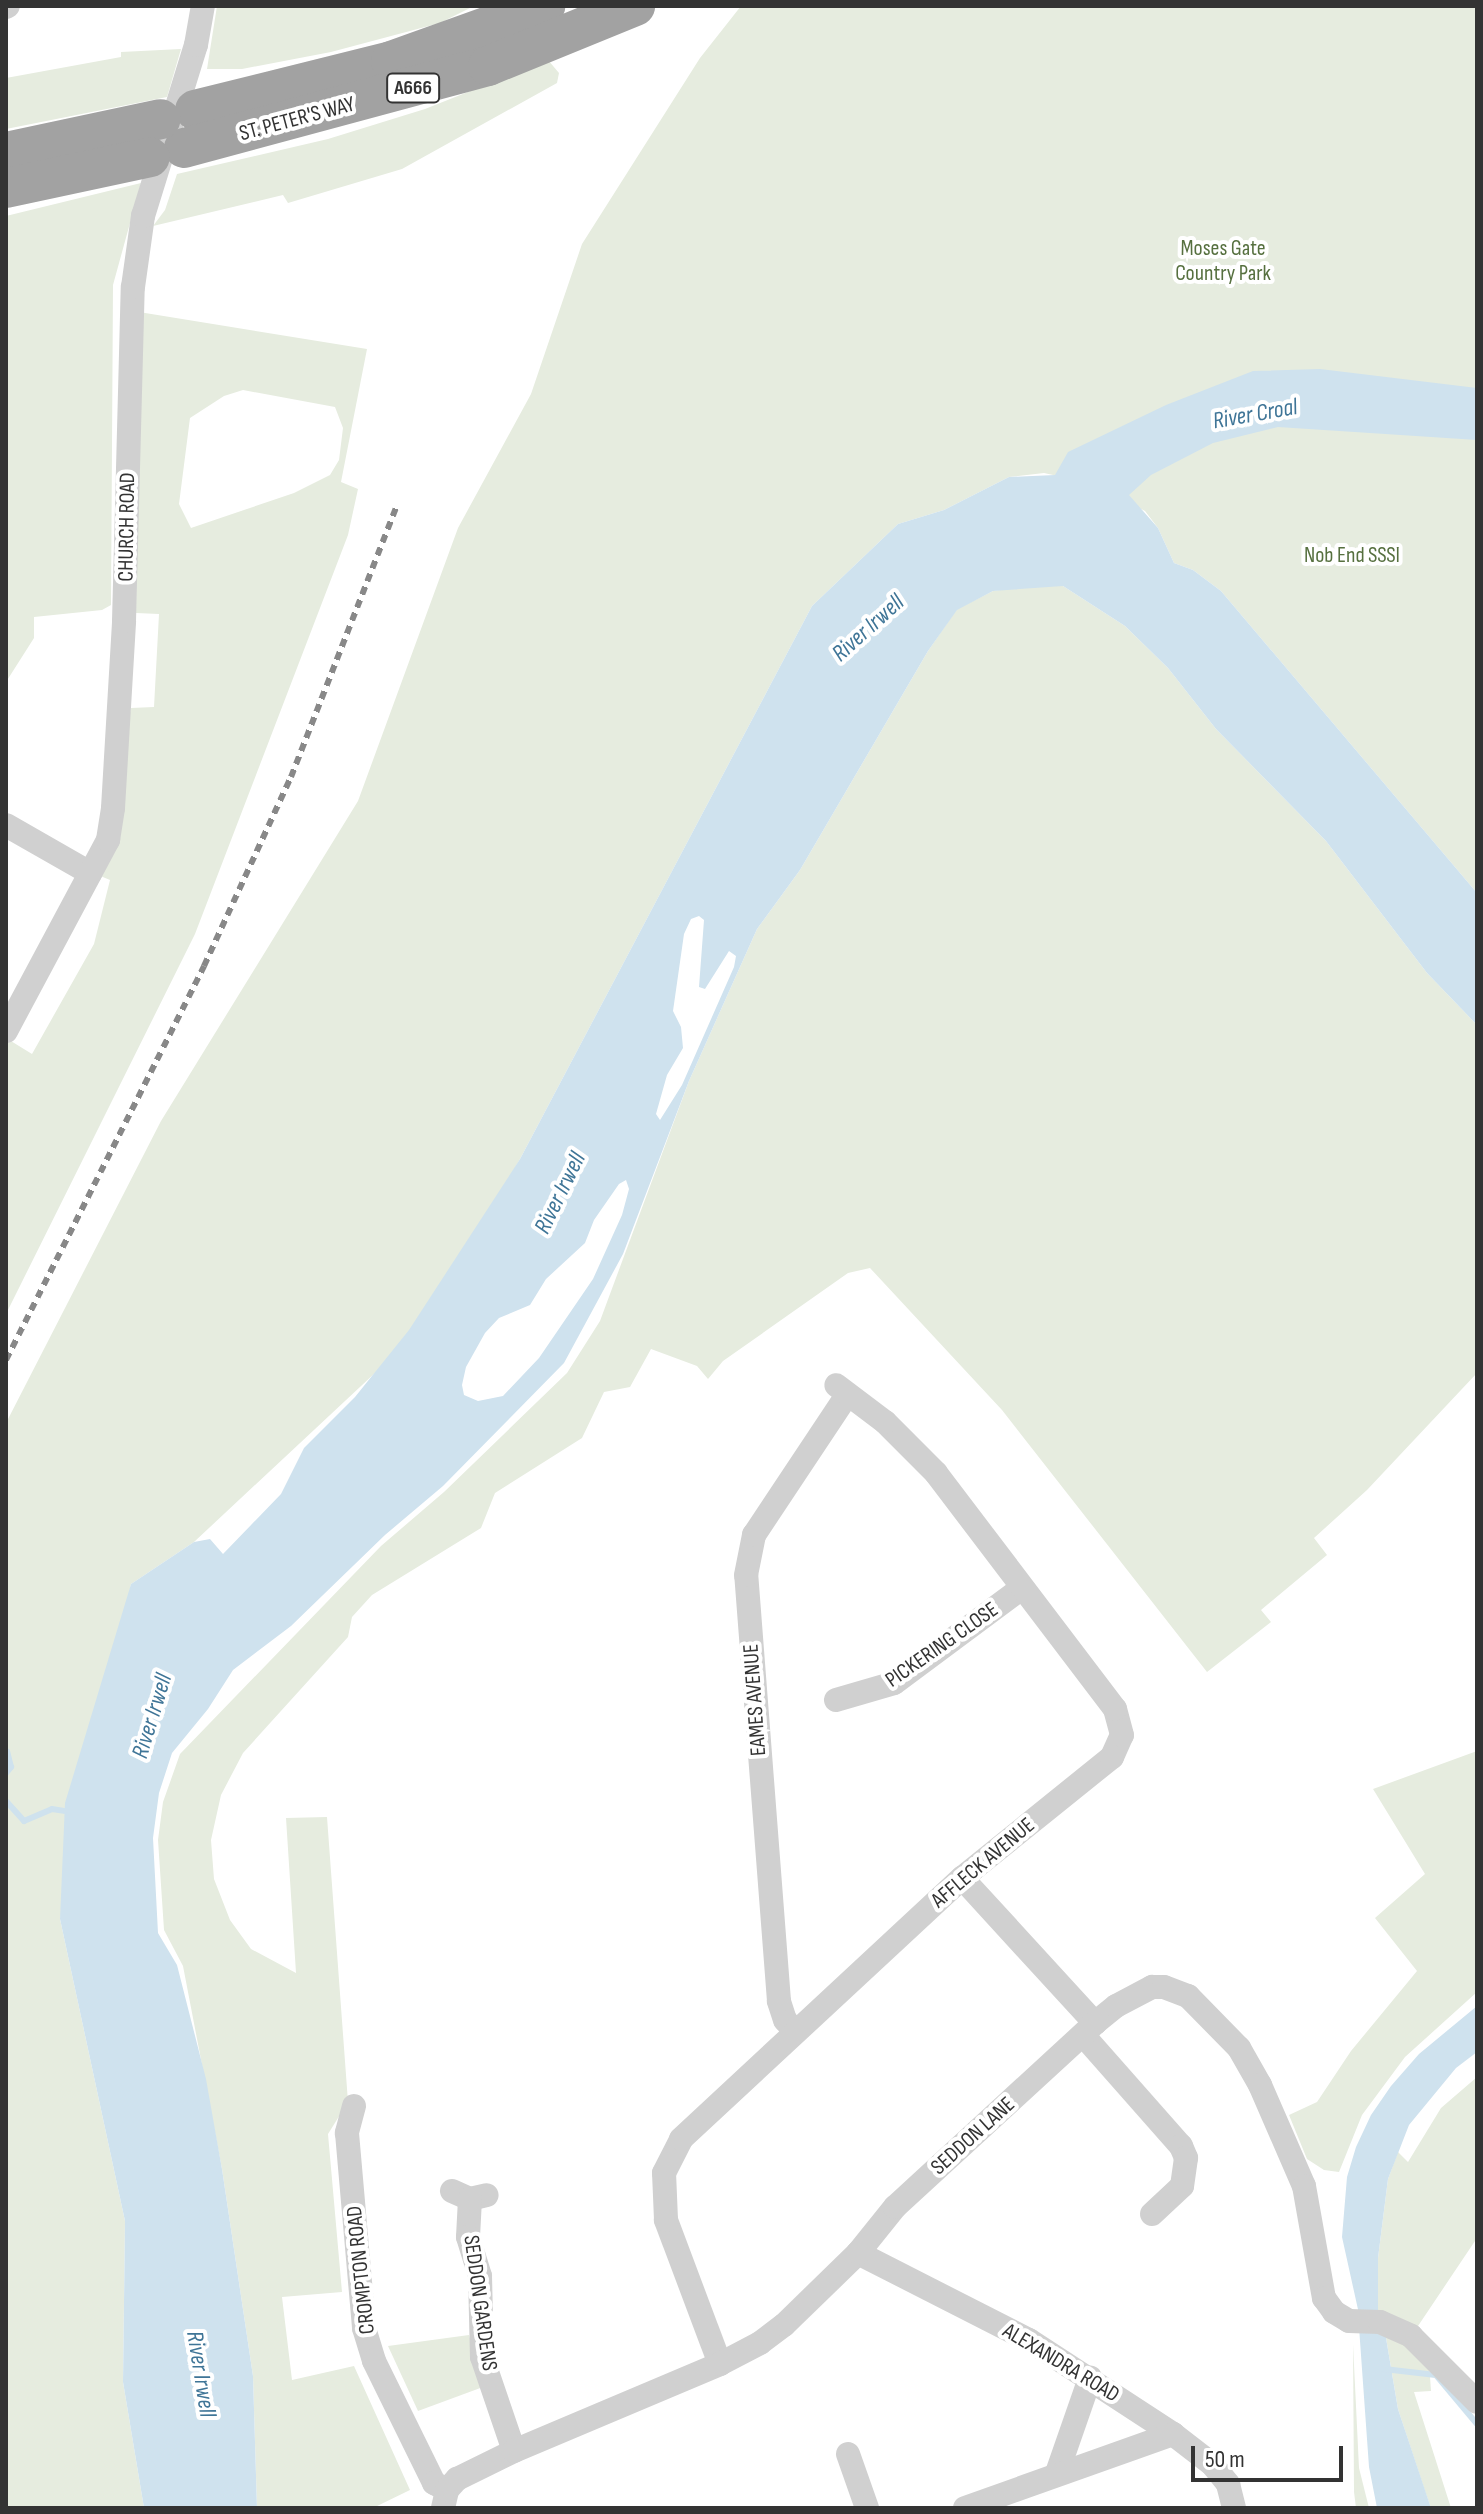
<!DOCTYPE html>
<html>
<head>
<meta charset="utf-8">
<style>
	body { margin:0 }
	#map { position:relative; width:1483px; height:2514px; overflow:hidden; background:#fff; font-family:"Sofia Sans Condensed",sans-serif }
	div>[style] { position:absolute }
	.green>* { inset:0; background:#e6ecdf }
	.water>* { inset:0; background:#cfe2ee }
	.stream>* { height:6px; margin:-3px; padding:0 3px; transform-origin:3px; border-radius:3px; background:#cfe2ee }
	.minor>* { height:24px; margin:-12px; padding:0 12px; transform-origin:12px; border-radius:12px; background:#d0d0d0 }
	.trunk>* { height:40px; margin:-20px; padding:0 20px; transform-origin:20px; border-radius:20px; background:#a2a2a2 }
	.rail>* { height:6px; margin-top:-3px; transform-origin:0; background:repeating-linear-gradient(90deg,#888 0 8px,transparent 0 14px) }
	span { translate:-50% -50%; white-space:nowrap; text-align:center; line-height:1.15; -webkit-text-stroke:8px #fff; paint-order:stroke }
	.shield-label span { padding:2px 6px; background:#fff; border:2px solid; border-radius:6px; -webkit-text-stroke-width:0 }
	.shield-label { font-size:20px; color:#333; font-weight:700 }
	.street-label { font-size:22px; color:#333 }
	.park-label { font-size:22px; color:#56703f }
	.water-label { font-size:24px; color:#3f7597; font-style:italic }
	.frame { position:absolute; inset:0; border:8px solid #333; pointer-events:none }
	.scale { position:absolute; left:1191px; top:2446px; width:152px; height:36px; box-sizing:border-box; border:4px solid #333; border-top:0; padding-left:10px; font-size:24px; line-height:28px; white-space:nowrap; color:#333; -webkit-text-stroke:6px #fff; paint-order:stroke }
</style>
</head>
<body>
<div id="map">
	<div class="green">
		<i style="clip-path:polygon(217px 6px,474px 6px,440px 23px,331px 52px,242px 69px,207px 69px)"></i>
		<i style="clip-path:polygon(741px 6px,1477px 6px,1477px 893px,1221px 591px,1193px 570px,1174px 563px,1158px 528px,1145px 511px,1094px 484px,1044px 473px,1009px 477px,944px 510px,898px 524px,812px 606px,520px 1159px,421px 1330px,194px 1542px,131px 1584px,60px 1919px,125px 2221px,123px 2382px,144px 2508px,6px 2508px,6px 1423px,161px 1121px,358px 801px,458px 528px,531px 394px,582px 244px,700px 58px)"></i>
		<i style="clip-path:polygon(181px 49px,167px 97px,6px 129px,6px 78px,121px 57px,121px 52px)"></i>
		<i style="clip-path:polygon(548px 60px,559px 73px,557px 83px,402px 169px,288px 203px,283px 195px,153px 226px,165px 210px,177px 174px,328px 139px,425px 109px)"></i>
		<i style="clip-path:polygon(141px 183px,113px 285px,111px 605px,102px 610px,34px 617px,34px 638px,6px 682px,6px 216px)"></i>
		<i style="clip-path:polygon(evenodd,139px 312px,367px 349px,341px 482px,358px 489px,348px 535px,195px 934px,6px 1314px,6px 1038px,32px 1054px,94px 944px,110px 880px,98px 875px,131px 708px,154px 707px,159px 614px,136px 613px,139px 312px,243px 390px,335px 407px,343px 428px,339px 460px,330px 475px,294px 493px,191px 528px,179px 504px,190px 418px,224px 396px,243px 390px)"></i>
		<i style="clip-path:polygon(1029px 586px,1063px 586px,1125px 626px,1168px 668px,1216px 729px,1326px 841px,1427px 973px,1477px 1025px,1477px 1373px,1367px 1490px,1314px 1538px,1327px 1555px,1261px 1610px,1271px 1622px,1207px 1672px,1002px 1410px,870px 1268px,848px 1273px,723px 1361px,708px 1379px,697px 1366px,651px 1349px,630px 1387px,604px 1392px,582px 1438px,495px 1493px,481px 1528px,372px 1595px,352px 1617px,348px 1637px,243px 1753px,221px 1795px,211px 1840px,214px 1879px,230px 1920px,251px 1949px,296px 1973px,286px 1818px,327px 1817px,348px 2102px,328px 2134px,342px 2292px,282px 2297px,292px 2380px,354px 2366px,410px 2490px,373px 2508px,257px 2508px,253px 2376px,222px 2169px,183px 1966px,164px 1930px,158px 1840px,163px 1802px,180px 1754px,381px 1546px,444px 1492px,567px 1373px,600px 1321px,689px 1081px,757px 929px,800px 870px,928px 651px,957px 609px,993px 591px)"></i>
		<i style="clip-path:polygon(1477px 1751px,1477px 1992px,1405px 2057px,1362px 2115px,1339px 2172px,1324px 2170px,1307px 2159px,1289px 2115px,1317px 2102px,1351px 2051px,1417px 1971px,1375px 1918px,1425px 1874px,1373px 1789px)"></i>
		<i style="clip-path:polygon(1477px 2077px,1477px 2238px,1416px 2329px,1378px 2314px,1378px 2258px,1388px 2179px,1398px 2152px,1408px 2162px,1441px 2108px)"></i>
		<i style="clip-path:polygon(1385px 2332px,1429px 2362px,1431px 2391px,1414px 2392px,1451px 2508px,1431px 2508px,1425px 2491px,1398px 2409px)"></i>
		<i style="clip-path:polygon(469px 2335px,483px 2387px,418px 2411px,388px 2346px)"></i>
		<i style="clip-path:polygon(1353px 2344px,1359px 2468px,1369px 2508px,1356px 2508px,1354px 2492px)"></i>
	</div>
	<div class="water">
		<i style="clip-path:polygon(evenodd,1320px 369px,1477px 388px,1477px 440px,1278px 427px,1213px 443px,1151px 475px,1129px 495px,1158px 528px,1174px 563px,1193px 570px,1221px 591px,1477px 893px,1477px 1025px,1427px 973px,1326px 841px,1216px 729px,1168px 668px,1125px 626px,1063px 586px,993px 591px,957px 610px,928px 651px,800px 870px,757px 929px,689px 1081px,623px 1254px,564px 1363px,443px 1486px,385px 1535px,291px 1626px,233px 1670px,208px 1709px,172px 1753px,159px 1793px,153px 1838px,158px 1933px,177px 1965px,206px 2079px,222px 2169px,253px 2376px,257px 2508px,144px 2508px,123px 2382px,125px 2221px,60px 1919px,65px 1803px,131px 1584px,194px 1542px,210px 1539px,223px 1554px,281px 1494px,304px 1448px,355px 1397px,409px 1330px,520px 1159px,812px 606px,898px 524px,944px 510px,1009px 477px,1055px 475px,1068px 452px,1166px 405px,1253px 371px,1320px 369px,699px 916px,704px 920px,699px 987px,705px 989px,729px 951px,736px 956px,734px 967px,682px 1085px,660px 1120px,656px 1114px,667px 1075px,683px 1048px,681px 1027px,673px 1011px,684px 934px,691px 919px,699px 916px,1320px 369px,626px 1180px,629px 1189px,622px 1215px,593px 1279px,539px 1358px,503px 1396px,478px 1401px,464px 1395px,462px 1385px,466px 1367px,485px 1333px,499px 1318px,530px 1305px,546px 1279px,585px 1243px,594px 1220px,619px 1184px,626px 1180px)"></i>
		<i style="clip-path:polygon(1477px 2006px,1477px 2052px,1456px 2068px,1409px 2125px,1388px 2179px,1378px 2258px,1378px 2314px,1359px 2314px,1342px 2237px,1347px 2177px,1356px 2147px,1371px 2115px,1391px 2086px,1419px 2054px)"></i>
		<i style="clip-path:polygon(1359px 2327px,1385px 2332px,1398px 2409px,1431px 2508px,1377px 2508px,1369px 2467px)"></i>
	</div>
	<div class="stream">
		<i style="left:6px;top:1773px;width:8px;rotate:-50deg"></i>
		<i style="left:11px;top:1767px;width:16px;rotate:-104deg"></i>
		<i style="left:6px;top:1801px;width:27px;rotate:48deg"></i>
		<i style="left:24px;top:1821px;width:30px;rotate:-23deg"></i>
		<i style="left:52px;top:1809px;width:12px;rotate:9deg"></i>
		<i style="left:1384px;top:2369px;width:52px;rotate:6.6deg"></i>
		<i style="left:1436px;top:2375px;width:64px;rotate:50.1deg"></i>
	</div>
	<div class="minor">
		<i style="left:6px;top:7px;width:2px;rotate:-27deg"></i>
		<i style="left:6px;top:825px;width:97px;rotate:29.7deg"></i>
		<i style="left:6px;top:1031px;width:217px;rotate:-61.9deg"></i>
		<i style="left:108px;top:840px;width:32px;rotate:-81deg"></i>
		<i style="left:113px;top:808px;width:187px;rotate:-86.6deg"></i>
		<i style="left:124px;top:621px;width:334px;rotate:-88.5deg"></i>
		<i style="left:133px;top:287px;width:72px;rotate:-82deg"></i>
		<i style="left:143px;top:216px;width:179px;rotate:-72.8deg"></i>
		<i style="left:196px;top:45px;width:40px;rotate:-80deg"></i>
		<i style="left:836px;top:1700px;width:60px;rotate:-16.3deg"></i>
		<i style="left:894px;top:1683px;width:159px;rotate:-36.6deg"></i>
		<i style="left:962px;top:1878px;width:197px;rotate:47.5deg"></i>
		<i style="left:794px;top:2030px;width:13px;rotate:-132deg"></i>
		<i style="left:785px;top:2020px;width:20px;rotate:-108deg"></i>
		<i style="left:779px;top:2001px;width:427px;rotate:-94.4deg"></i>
		<i style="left:746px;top:1575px;width:41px;rotate:-78.7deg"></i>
		<i style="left:754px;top:1535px;width:168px;rotate:-56.4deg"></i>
		<i style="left:1083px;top:2035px;width:148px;rotate:48.6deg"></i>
		<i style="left:1181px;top:2146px;width:13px;rotate:67deg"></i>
		<i style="left:1186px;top:2158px;width:28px;rotate:98deg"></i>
		<i style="left:1182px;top:2186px;width:41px;rotate:137deg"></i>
		<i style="left:354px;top:2106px;width:28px;rotate:105deg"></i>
		<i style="left:347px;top:2133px;width:196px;rotate:85deg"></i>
		<i style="left:364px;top:2328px;width:34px;rotate:73deg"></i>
		<i style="left:374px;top:2361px;width:136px;rotate:63.8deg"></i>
		<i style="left:434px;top:2483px;width:15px;rotate:28deg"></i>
		<i style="left:452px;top:2191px;width:20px;rotate:24deg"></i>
		<i style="left:470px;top:2199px;width:17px;rotate:-13deg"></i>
		<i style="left:470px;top:2199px;width:38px;rotate:93deg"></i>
		<i style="left:468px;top:2237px;width:41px;rotate:72.9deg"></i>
		<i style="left:480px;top:2276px;width:81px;rotate:88.6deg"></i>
		<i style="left:482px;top:2357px;width:99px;rotate:71.2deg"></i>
		<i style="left:858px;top:2253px;width:192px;rotate:27deg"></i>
		<i style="left:1029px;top:2340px;width:172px;rotate:33.1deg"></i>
		<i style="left:1173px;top:2434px;width:49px;rotate:37.6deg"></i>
		<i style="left:1212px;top:2464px;width:26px;rotate:51deg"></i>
		<i style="left:1228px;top:2484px;width:25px;rotate:76deg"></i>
		<i style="left:720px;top:2364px;width:154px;rotate:-110.6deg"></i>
		<i style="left:666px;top:2220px;width:47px;rotate:-92.4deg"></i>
		<i style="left:664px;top:2173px;width:38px;rotate:-63deg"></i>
		<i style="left:681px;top:2139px;width:384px;rotate:-42.9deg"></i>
		<i style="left:962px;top:1878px;width:193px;rotate:-38.9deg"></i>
		<i style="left:1112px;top:1757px;width:24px;rotate:-66deg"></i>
		<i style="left:1122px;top:1735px;width:27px;rotate:-105deg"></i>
		<i style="left:1115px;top:1709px;width:296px;rotate:-127.2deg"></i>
		<i style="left:936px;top:1473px;width:72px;rotate:-135deg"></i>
		<i style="left:885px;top:1422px;width:61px;rotate:-142.9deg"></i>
		<i style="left:848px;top:2454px;width:57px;rotate:70.6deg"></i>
		<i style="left:1057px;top:2473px;width:101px;rotate:-70.8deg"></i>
		<i style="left:443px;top:2508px;width:18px;rotate:-77deg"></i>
		<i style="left:447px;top:2490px;width:15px;rotate:-48deg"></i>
		<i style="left:457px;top:2479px;width:64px;rotate:-26.2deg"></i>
		<i style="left:514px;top:2451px;width:224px;rotate:-22.9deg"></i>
		<i style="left:720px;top:2364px;width:45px;rotate:-27.7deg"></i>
		<i style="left:760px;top:2343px;width:30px;rotate:-37deg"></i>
		<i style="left:784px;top:2325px;width:103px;rotate:-44.2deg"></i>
		<i style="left:858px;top:2253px;width:59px;rotate:-51.2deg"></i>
		<i style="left:895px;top:2207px;width:272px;rotate:-42.6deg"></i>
		<i style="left:1095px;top:2023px;width:27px;rotate:-39deg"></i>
		<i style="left:1116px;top:2006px;width:41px;rotate:-27.8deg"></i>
		<i style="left:1152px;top:1987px;width:12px"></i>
		<i style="left:1164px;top:1987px;width:26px;rotate:21deg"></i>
		<i style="left:1188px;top:1996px;width:73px;rotate:45.6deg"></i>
		<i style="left:1239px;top:2048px;width:43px;rotate:60.4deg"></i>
		<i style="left:1260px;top:2085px;width:110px;rotate:66.5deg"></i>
		<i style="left:1304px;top:2186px;width:114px;rotate:79.9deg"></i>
		<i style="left:1324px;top:2298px;width:17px;rotate:54deg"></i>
		<i style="left:1334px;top:2312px;width:17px;rotate:31deg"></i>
		<i style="left:1349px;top:2321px;width:31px;rotate:2deg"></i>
		<i style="left:1380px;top:2322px;width:34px;rotate:24deg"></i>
		<i style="left:1411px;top:2336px;width:93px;rotate:45deg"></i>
		<i style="left:965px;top:2508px;width:221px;rotate:-19.6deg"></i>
	</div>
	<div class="trunk">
		<i style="left:195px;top:110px;width:202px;rotate:-14deg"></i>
		<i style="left:391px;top:61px;width:164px;rotate:-19.7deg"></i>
		<i style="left:184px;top:148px;width:315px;rotate:-15.1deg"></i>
		<i style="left:488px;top:66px;width:159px;rotate:-22.2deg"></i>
		<i style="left:6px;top:152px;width:158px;rotate:-12deg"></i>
		<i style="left:6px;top:188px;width:147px;rotate:-12.1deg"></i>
	</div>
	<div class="rail">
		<i style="left:6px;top:1360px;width:441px;rotate:-63.3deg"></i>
		<i style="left:204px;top:966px;width:208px;rotate:-65.3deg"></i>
		<i style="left:291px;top:777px;width:290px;rotate:-68.7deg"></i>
	</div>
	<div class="shield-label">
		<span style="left:413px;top:88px">A666</span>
	</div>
	<div class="street-label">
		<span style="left:297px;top:119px;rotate:-15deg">ST. PETER'S WAY</span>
		<span style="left:127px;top:527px;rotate:-89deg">CHURCH ROAD</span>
		<span style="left:942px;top:1645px;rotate:-35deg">PICKERING CLOSE</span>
		<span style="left:755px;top:1700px;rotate:-94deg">EAMES AVENUE</span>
		<span style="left:983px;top:1863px;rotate:-40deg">AFFLECK AVENUE</span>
		<span style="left:973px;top:2136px;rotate:-42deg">SEDDON LANE</span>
		<span style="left:361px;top:2270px;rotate:-96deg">CROMPTON ROAD</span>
		<span style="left:480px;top:2303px;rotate:82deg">SEDDON GARDENS</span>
		<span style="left:1061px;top:2363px;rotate:31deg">ALEXANDRA ROAD</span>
	</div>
	<div class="park-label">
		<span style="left:1223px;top:261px">Moses Gate<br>Country Park</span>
		<span style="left:1352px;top:556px">Nob End SSSI</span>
	</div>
	<div class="water-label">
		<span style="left:1255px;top:414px;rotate:-10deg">River Croal</span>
		<span style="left:868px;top:628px;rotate:-42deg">River Irwell</span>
		<span style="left:560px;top:1193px;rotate:-64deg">River Irwell</span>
		<span style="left:152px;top:1716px;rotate:-73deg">River Irwell</span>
		<span style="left:201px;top:2374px;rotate:81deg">River Irwell</span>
	</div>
	<div class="frame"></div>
	<div class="scale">50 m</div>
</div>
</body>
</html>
